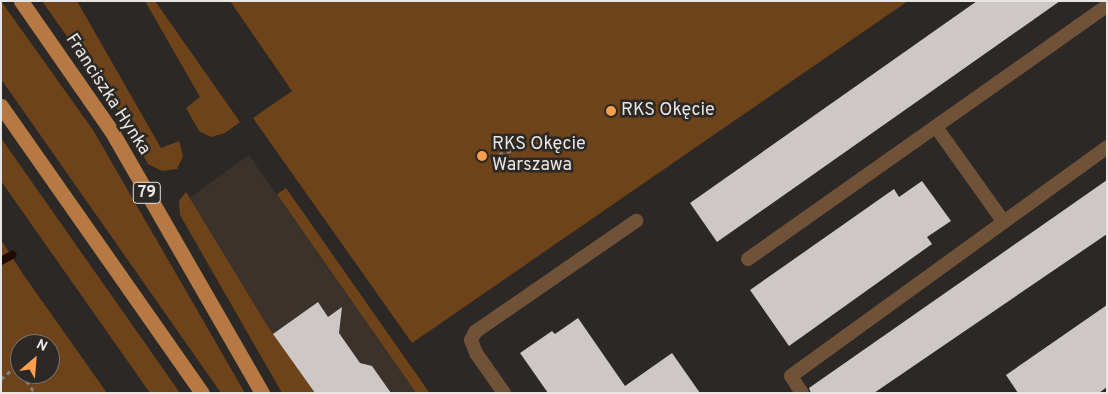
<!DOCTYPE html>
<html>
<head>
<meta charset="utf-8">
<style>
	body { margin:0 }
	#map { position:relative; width:1108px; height:394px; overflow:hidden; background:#2b2825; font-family:Overpass,sans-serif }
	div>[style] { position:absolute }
	.built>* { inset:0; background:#3a322b }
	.green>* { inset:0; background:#6f431a; transform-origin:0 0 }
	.stream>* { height:8px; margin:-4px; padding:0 4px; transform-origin:4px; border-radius:4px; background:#210b00 }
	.building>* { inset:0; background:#cdc8c5 }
	.path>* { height:3px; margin-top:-1.5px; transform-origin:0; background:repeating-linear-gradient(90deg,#7f7d7a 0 4px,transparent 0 8px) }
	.lane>* { height:14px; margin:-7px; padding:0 7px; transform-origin:7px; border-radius:7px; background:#705239 }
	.primary>* { height:15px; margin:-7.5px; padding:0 7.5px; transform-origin:7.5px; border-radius:7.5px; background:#b67944 }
	.dots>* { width:14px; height:14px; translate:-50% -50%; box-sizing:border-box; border:2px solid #2b2825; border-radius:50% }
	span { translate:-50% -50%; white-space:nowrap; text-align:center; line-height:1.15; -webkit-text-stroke:5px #2b2825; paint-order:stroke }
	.shield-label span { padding:1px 4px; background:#2b2825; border:1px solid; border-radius:4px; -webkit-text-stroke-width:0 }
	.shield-label { font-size:16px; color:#e8e6e4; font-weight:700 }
	.street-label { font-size:18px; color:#e8e6e4 }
	.poi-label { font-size:18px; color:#e8e6e4 }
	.left { translate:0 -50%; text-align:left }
	.frame { position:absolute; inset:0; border:2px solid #e8e6e4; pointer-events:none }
	.north { position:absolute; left:10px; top:334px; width:50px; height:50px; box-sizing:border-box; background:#2b2825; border:1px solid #777471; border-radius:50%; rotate:27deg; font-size:14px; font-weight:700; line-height:20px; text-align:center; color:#e8e6e4 }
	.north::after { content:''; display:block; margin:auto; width:18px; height:22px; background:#f99f4d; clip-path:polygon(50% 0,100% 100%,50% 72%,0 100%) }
</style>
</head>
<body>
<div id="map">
	<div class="built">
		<i style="clip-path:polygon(249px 155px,416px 393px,315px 393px,267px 325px,189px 198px)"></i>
	</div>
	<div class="green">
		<i style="clip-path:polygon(1px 1px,93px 130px,245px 393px,221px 393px,1px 79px)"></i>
		<i style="clip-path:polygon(42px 1px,77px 1px,161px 148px,179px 141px,183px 156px,177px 169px,162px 171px,148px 164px,114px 103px)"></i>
		<i style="clip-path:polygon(145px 1px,155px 1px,240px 122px,225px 133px,211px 137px,199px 131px,186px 108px,200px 97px)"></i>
		<i style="clip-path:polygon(230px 1px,908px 1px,412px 343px,253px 118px,292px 91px)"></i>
		<i style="clip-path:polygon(1px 138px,180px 393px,150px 393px,1px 181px)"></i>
		<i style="left:286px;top:188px;width:251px;height:11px;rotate:55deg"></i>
		<i style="clip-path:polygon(186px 192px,267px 325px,315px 393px,282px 393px,180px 215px,179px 201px)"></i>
		<i style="clip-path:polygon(evenodd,1px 240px,23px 274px,107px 393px,1px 393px,1px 240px,20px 344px,50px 344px,50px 374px,20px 374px,20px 344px)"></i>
	</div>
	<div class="stream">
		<i style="left:1px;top:261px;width:13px;rotate:-29deg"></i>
	</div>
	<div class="building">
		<i style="clip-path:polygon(977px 1px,1060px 1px,717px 242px,690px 203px)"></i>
		<i style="clip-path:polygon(1107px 180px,1107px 234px,874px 393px,811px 393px,809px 388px)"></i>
		<i style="clip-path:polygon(922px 181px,951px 221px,927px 237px,932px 244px,789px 346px,750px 290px,894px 189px,899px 197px)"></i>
		<i style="clip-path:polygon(318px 302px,328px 317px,342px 307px,339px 333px,360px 363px,372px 366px,391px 393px,315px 393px,273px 334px)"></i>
		<i style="clip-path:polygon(1107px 305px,1107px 387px,1099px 393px,1018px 393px,1006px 375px)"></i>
		<i style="clip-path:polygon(578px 318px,625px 386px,672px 353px,700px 393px,548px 393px,520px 353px,552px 331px,555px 334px)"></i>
	</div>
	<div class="path">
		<i style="left:499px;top:154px;width:41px;rotate:-14deg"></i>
		<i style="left:22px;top:374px;width:23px;rotate:56deg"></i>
		<i style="left:1px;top:379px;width:20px;rotate:-41deg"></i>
		<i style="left:16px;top:366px;width:7px;rotate:56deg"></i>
	</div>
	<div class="lane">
		<i style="left:936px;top:127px;width:115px;rotate:54.5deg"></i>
		<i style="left:748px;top:259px;width:439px;rotate:-35.2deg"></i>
		<i style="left:504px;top:393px;width:49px;rotate:-125deg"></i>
		<i style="left:476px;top:353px;width:14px;rotate:-111deg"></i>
		<i style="left:471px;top:340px;width:9px;rotate:-63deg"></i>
		<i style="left:475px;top:332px;width:196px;rotate:-34.6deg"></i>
		<i style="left:802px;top:393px;width:20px;rotate:-123deg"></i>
		<i style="left:791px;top:376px;width:390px;rotate:-35.9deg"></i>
	</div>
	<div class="primary">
		<i style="left:21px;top:1px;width:160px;rotate:55.2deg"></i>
		<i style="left:112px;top:132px;width:301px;rotate:60.1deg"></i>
		<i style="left:1px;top:106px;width:350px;rotate:55deg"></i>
	</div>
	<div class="dots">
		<i style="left:611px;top:111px;background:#f99f4d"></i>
		<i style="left:482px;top:156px;background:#f99f4d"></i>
	</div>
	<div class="shield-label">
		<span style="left:147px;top:193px">79</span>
	</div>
	<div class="street-label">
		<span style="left:107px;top:95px;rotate:57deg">Franciszka Hynka</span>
	</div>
	<div class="poi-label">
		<span class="left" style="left:621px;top:111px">RKS Okęcie</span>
		<span class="left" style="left:492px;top:156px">RKS Okęcie<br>Warszawa</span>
	</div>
	<div class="frame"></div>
	<div class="north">N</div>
</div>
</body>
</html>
